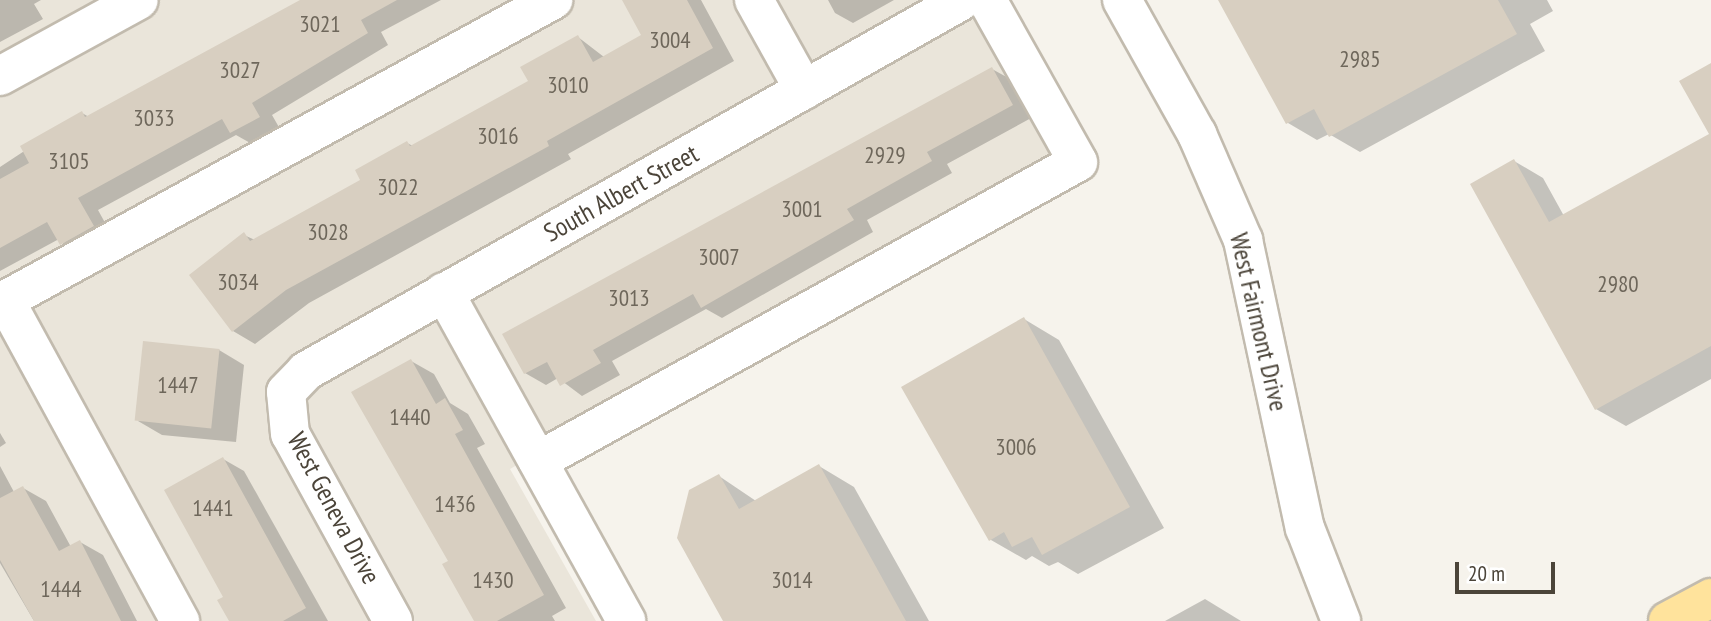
<!DOCTYPE html>
<html>
<head>
<meta charset="utf-8">
<style>
	body { margin:0 }
	#map { position:relative; width:1711px; height:621px; overflow:hidden; background:#f6f3ec; font-family:"PT Sans Narrow",sans-serif }
	div>[style] { position:absolute }
	.residential>* { inset:0; background:#eae5da }
	.shadow>* { inset:0; background:#0003 }
	.building>* { inset:0; background:#d8cfc1; transform-origin:0 0 }
	.roads { filter:drop-shadow(2px 0 #c2bbae) drop-shadow(-2px 0 #c2bbae) drop-shadow(0 2px #c2bbae) drop-shadow(0 -2px #c2bbae) }
	.minor>* { height:38px; margin:-19px; padding:0 19px; transform-origin:19px; border-radius:19px; background:#fff }
	.major>* { height:38px; margin:-19px; padding:0 19px; transform-origin:19px; border-radius:19px; background:#ffe39c }
	span { translate:-50% -50%; white-space:nowrap; text-align:center; line-height:1.15; -webkit-text-stroke:5px #fff; paint-order:stroke }
	.number-label { font-size:23px; color:#6e675b }
	.number-label span { -webkit-text-stroke-width:0 }
	.street-label { font-size:26px; color:#4b4439 }
	.scale { position:absolute; left:1455px; top:562px; width:100px; height:32px; box-sizing:border-box; border:4px solid #4b4439; border-top:0; padding-left:9px; font-size:21px; line-height:24px; white-space:nowrap; color:#4b4439; -webkit-text-stroke:5px #fff; paint-order:stroke }
</style>
</head>
<body>
<div id="map">
	<div class="residential">
		<i style="clip-path:polygon(0 0,966px 0,1055px 156px,510px 469px,596px 621px,0 621px)"></i>
	</div>
	<div class="shadow">
		<i style="clip-path:polygon(0 0,41px 0,34px 4px,43px 19px,0 42px)"></i>
		<i style="clip-path:polygon(302px 0,441px 0,381px 32px,388px 45px,272px 115px,280px 129px,252px 144px,236px 135px,98px 210px,114px 239px,83px 256px,59px 239px,0 271px,0 167px,82px 113px,89px 117px)"></i>
		<i style="clip-path:polygon(640px 0,701px 0,734px 61px,568px 154px,571px 159px,309px 303px,255px 344px,233px 331px,244px 235px,255px 240px,362px 181px,407px 143px,413px 146px,530px 81px,578px 37px,604px 57px,644px 35px)"></i>
		<i style="clip-path:polygon(828px 0,894px 0,853px 23px,835px 13px)"></i>
		<i style="clip-path:polygon(1220px 0,1547px 0,1553px 11px,1530px 24px,1545px 51px,1360px 152px,1329px 134px,1317px 140px,1288px 123px)"></i>
		<i style="clip-path:polygon(992px 69px,1012px 80px,1033px 117px,947px 164px,952px 173px,867px 220px,873px 232px,722px 318px,706px 309px,612px 361px,620px 375px,582px 396px,558px 378px,546px 385px,525px 373px)"></i>
		<i style="clip-path:polygon(1711px 134px,1711px 379px,1626px 426px,1596px 409px,1514px 161px,1543px 178px,1564px 216px)"></i>
		<i style="clip-path:polygon(1024px 319px,1059px 340px,1164px 528px,1078px 574px,1058px 562px,1049px 566px,1032px 556px,1026px 560px,991px 540px,904px 388px)"></i>
		<i style="clip-path:polygon(219px 350px,244px 365px,236px 442px,162px 435px,138px 421px)"></i>
		<i style="clip-path:polygon(411px 361px,434px 374px,450px 403px,468px 414px,485px 444px,477px 448px,566px 608px,552px 616px,555px 621px,476px 621px,451px 561px)"></i>
		<i style="clip-path:polygon(0 433px,6px 443px,0 447px)"></i>
		<i style="clip-path:polygon(223px 459px,244px 471px,328px 621px,231px 621px,225px 598px)"></i>
		<i style="clip-path:polygon(0 466px,14px 492px,23px 488px,46px 501px,71px 547px,80px 542px,103px 555px,137px 621px,34px 621px,0 563px)"></i>
		<i style="clip-path:polygon(819px 466px,854px 487px,929px 621px,725px 621px,719px 476px,756px 501px)"></i>
		<i style="clip-path:polygon(1205px 599px,1241px 621px,1165px 621px)"></i>
	</div>
	<div class="building">
		<i style="clip-path:polygon(300px 0,397px 0,361px 20px,368px 33px,252px 103px,260px 117px,230px 133px,222px 119px,78px 198px,94px 226px,60px 245px,47px 222px,0 248px,0 179px,29px 163px,20px 146px,82px 111px,85px 117px)"></i>
		<i style="clip-path:polygon(622px 0,687px 0,713px 48px,547px 141px,549px 146px,286px 290px,232px 332px,189px 275px,244px 232px,250px 241px,360px 180px,355px 170px,407px 141px,410px 146px,528px 81px,520px 67px,578px 35px,593px 62px,641px 35px)"></i>
		<i style="clip-path:polygon(1218px 0,1498px 0,1517px 34px,1329px 137px,1314px 109px,1286px 124px)"></i>
		<i style="clip-path:polygon(1711px 63px,1711px 346px,1595px 410px,1470px 184px,1514px 159px,1549px 222px,1709px 134px,1679px 81px)"></i>
		<i style="clip-path:polygon(992px 67px,1013px 105px,927px 152px,932px 161px,847px 209px,854px 220px,701px 308px,693px 294px,593px 350px,601px 363px,560px 386px,547px 362px,524px 374px,502px 334px)"></i>
		<i style="clip-path:polygon(1024px 317px,1130px 507px,1042px 555px,1032px 537px,1012px 547px,1004px 532px,989px 541px,901px 387px)"></i>
		<i style="left:143px;top:341px;width:77px;height:80px;rotate:6deg"></i>
		<i style="clip-path:polygon(411px 359px,436px 404px,445px 398px,463px 430px,455px 434px,544px 595px,497px 621px,474px 621px,442px 564px,448px 561px,351px 392px)"></i>
		<i style="clip-path:polygon(223px 457px,306px 608px,283px 621px,229px 621px,217px 600px,223px 597px,164px 490px)"></i>
		<i style="clip-path:polygon(819px 464px,906px 621px,723px 621px,677px 538px,689px 490px,719px 474px,739px 509px)"></i>
		<i style="clip-path:polygon(23px 486px,59px 551px,80px 540px,121px 621px,34px 621px,0 560px,0 498px)"></i>
	</div>
	<div class="roads">
		<div class="minor">
			<i style="left:754px;top:0;width:103px;rotate:60.9deg"></i>
			<i style="left:1122px;top:0;width:154px;rotate:60.8deg"></i>
			<i style="left:1197px;top:134px;width:116px;rotate:66.5deg"></i>
			<i style="left:1243px;top:240px;width:295px;rotate:77.9deg"></i>
			<i style="left:1305px;top:528px;width:100px;rotate:68.8deg"></i>
			<i style="left:0;top:76px;width:158px;rotate:-28.7deg"></i>
			<i style="left:444px;top:292px;width:376px;rotate:61deg"></i>
			<i style="left:5px;top:300px;width:366px;rotate:61.4deg"></i>
			<i style="left:0;top:303px;width:631px;rotate:-28.72deg"></i>
			<i style="left:538px;top:461px;width:617px;rotate:-28.97deg"></i>
			<i style="left:1078px;top:162px;width:186px;rotate:-119.3deg"></i>
			<i style="left:393px;top:621px;width:213px;rotate:-118.8deg"></i>
			<i style="left:290px;top:434px;width:42px;rotate:-95.4deg"></i>
			<i style="left:286px;top:392px;width:29px;rotate:-46deg"></i>
			<i style="left:306px;top:371px;width:752px;rotate:-29.46deg"></i>
		</div>
		<div class="major">
			<i style="left:1668px;top:621px;width:49px;rotate:-28.1deg"></i>
		</div>
	</div>
	<div class="number-label">
		<span style="left:320px;top:24px">3021</span>
		<span style="left:670px;top:40px">3004</span>
		<span style="left:1360px;top:59px">2985</span>
		<span style="left:240px;top:70px">3027</span>
		<span style="left:568px;top:85px">3010</span>
		<span style="left:154px;top:118px">3033</span>
		<span style="left:498px;top:136px">3016</span>
		<span style="left:885px;top:155px">2929</span>
		<span style="left:69px;top:161px">3105</span>
		<span style="left:398px;top:187px">3022</span>
		<span style="left:802px;top:209px">3001</span>
		<span style="left:328px;top:232px">3028</span>
		<span style="left:719px;top:257px">3007</span>
		<span style="left:238px;top:282px">3034</span>
		<span style="left:1618px;top:284px">2980</span>
		<span style="left:629px;top:298px">3013</span>
		<span style="left:178px;top:385px">1447</span>
		<span style="left:410px;top:417px">1440</span>
		<span style="left:1016px;top:447px">3006</span>
		<span style="left:455px;top:504px">1436</span>
		<span style="left:213px;top:508px">1441</span>
		<span style="left:493px;top:580px">1430</span>
		<span style="left:792px;top:580px">3014</span>
		<span style="left:61px;top:589px">1444</span>
	</div>
	<div class="street-label">
		<span style="left:621px;top:193px;rotate:-29deg">South Albert Street</span>
		<span style="left:1259px;top:322px;rotate:77deg">West Fairmont Drive</span>
		<span style="left:334px;top:508px;rotate:62deg">West Geneva Drive</span>
	</div>
	<div class="scale">20 m</div>
</div>
</body>
</html>
